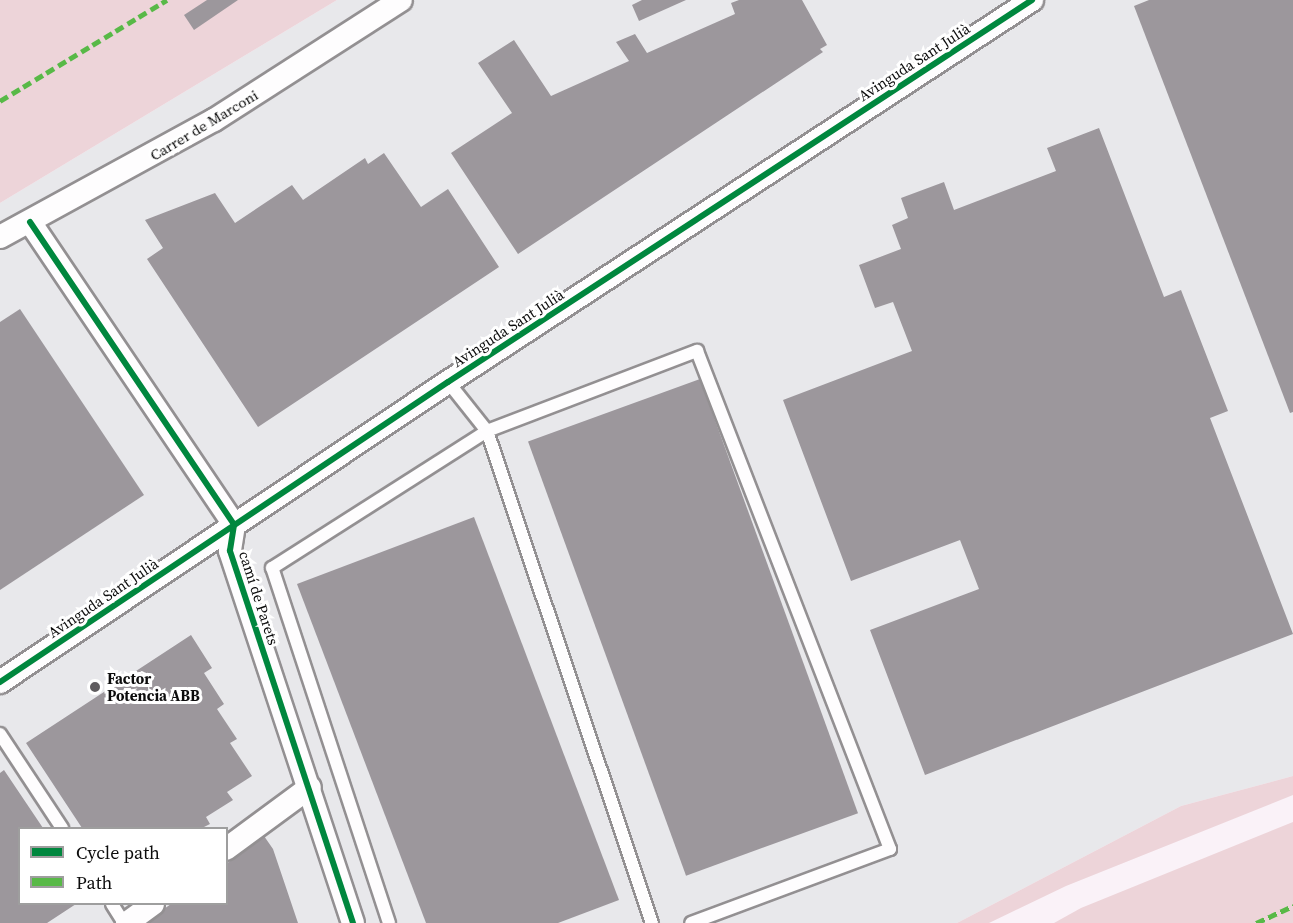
<!DOCTYPE html>
<html>
<head>
<meta charset="utf-8">
<style>
	body { margin:0 }
	#map { position:relative; width:1293px; height:923px; overflow:hidden; background:#faf2f8; font-family:"Source Serif 4",serif }
	div>[style] { position:absolute }
	.industrial>* { inset:0; background:#e8e8eb }
	.green>* { inset:0; background:#edd4d9 }
	.building>* { inset:0; background:#9c979c; transform-origin:0 0 }
	.roads { filter:drop-shadow(2px 0 #939092) drop-shadow(-2px 0 #939092) drop-shadow(0 2px #939092) drop-shadow(0 -2px #939092) }
	.lane>* { height:12px; margin:-6px; padding:0 6px; transform-origin:6px; border-radius:6px; background:#fefdfe }
	.street>* { height:22px; margin:-11px; padding:0 11px; transform-origin:11px; border-radius:11px; background:#fefdfe }
	.quiet>* { height:4.5px; margin-top:-2.25px; transform-origin:0; background:repeating-linear-gradient(90deg,#58b947 0 9px,transparent 0 13.5px) }
	.cycleway>* { height:6px; margin:-3px; padding:0 3px; transform-origin:3px; border-radius:3px; background:#00873e }
	.dots>* { width:16px; height:16px; translate:-50% -50%; box-sizing:border-box; border:3px solid #fff; border-radius:50% }
	span { translate:-50% -50%; white-space:nowrap; text-align:center; line-height:1.15; -webkit-text-stroke:6px #fff; paint-order:stroke }
	.street-label { font-size:15px; color:#0c0c0c }
	.poi-label { font-size:15px; color:#0c0c0c; font-weight:700 }
	.left { translate:0 -50%; text-align:left }
	.legend { position:absolute; left:18px; top:827px; width:210px; height:78px; box-sizing:border-box; background:#fff; border:2px solid #9e9e9e; margin:0; padding:8px 10px; list-style:none; font-size:18px; color:#0c0c0c }
	.legend li { display:flex; align-items:center; gap:12px; height:30px }
	.legend b { width:30px; border:2px solid #9e9e9e }
</style>
</head>
<body>
<div id="map">
	<div class="industrial">
		<i style="clip-path:polygon(evenodd,337px 0,1293px 0,1293px 776px,1181px 806px,957px 923px,0 923px,0 203px,337px 0,20px 828px,226px 828px,226px 904px,20px 904px,20px 828px)"></i>
	</div>
	<div class="green">
		<i style="clip-path:polygon(0 0,337px 0,0 203px)"></i>
		<i style="clip-path:polygon(1293px 776px,1293px 795px,1066px 886px,989px 923px,957px 923px,1181px 806px)"></i>
		<i style="clip-path:polygon(1293px 822px,1293px 923px,1054px 923px,1081px 908px)"></i>
	</div>
	<div class="building">
		<i style="clip-path:polygon(207px 0,238px 0,194px 30px,184px 15px)"></i>
		<i style="clip-path:polygon(642px 0,686px 0,639px 21px,632px 5px)"></i>
		<i style="clip-path:polygon(739px 0,802px 0,827px 45px,820px 49px,823px 52px,518px 254px,451px 153px,512px 113px,478px 63px,514px 40px,551px 96px,629px 61px,616px 42px,635px 34px,647px 53px,735px 14px,731px 3px)"></i>
		<i style="clip-path:polygon(1149px 0,1293px 0,1293px 412px,1290px 413px,1134px 6px)"></i>
		<i style="clip-path:polygon(1099px 128px,1164px 297px,1181px 290px,1228px 411px,1210px 418px,1293px 634px,925px 775px,870px 630px,979px 589px,960px 540px,851px 581px,783px 400px,912px 351px,893px 302px,875px 308px,859px 265px,901px 249px,892px 225px,908px 218px,901px 198px,944px 182px,954px 210px,1056px 171px,1047px 148px)"></i>
		<i style="clip-path:polygon(384px 153px,421px 207px,448px 189px,499px 267px,258px 427px,147px 259px,163px 248px,145px 220px,215px 193px,235px 223px,292px 185px,303px 200px,365px 158px,368px 164px)"></i>
		<i style="clip-path:polygon(20px 309px,144px 495px,0 590px,0 322px)"></i>
		<i style="left:700px;top:379px;width:462px;height:183px;rotate:70deg"></i>
		<i style="clip-path:polygon(474px 517px,619px 900px,558px 923px,426px 923px,297px 584px)"></i>
		<i style="clip-path:polygon(191px 635px,212px 668px,204px 673px,224px 704px,217px 709px,237px 739px,230px 743px,252px 776px,227px 792px,233px 800px,206px 817px,210px 824px,202px 828px,82px 828px,26px 743px)"></i>
		<i style="clip-path:polygon(4px 770px,43px 828px,20px 828px,20px 904px,76px 904px,47px 923px,0 923px,0 773px)"></i>
		<i style="clip-path:polygon(264px 836px,273px 849px,298px 923px,144px 923px,171px 904px,226px 904px,226px 864px)"></i>
	</div>
	<div class="roads">
		<div class="lane">
			<i style="left:448px;top:382px;width:63px;rotate:51.5deg"></i>
			<i style="left:487px;top:431px;width:519px;rotate:71.46deg"></i>
			<i style="left:0;top:734px;width:113px;rotate:56.6deg"></i>
			<i style="left:112px;top:904px;width:22px;rotate:58deg"></i>
			<i style="left:389px;top:923px;width:374px;rotate:-108.2deg"></i>
			<i style="left:272px;top:568px;width:255px;rotate:-32.5deg"></i>
			<i style="left:487px;top:431px;width:225px;rotate:-20.9deg"></i>
			<i style="left:697px;top:351px;width:534px;rotate:68.82deg"></i>
			<i style="left:890px;top:849px;width:212px;rotate:159.6deg"></i>
		</div>
		<div class="street">
			<i style="left:30px;top:222px;width:365px;rotate:56deg"></i>
			<i style="left:234px;top:525px;width:26px;rotate:99deg"></i>
			<i style="left:230px;top:551px;width:392px;rotate:71.7deg"></i>
			<i style="left:0;top:237px;width:244px;rotate:-28.7deg"></i>
			<i style="left:214px;top:120px;width:222px;rotate:-32.7deg"></i>
			<i style="left:0;top:682px;width:539px;rotate:-33.81deg"></i>
			<i style="left:448px;top:382px;width:698px;rotate:-33.19deg"></i>
			<i style="left:226px;top:849px;width:104px;rotate:-36.4deg"></i>
			<i style="left:127px;top:923px;width:32px;rotate:-36deg"></i>
		</div>
	</div>
	<div class="quiet">
		<i style="left:0;top:101px;width:195px;rotate:-31.2deg"></i>
		<i style="left:1256px;top:923px;width:41px;rotate:-24.7deg"></i>
	</div>
	<div class="cycleway">
		<i style="left:30px;top:222px;width:365px;rotate:56deg"></i>
		<i style="left:234px;top:525px;width:26px;rotate:99deg"></i>
		<i style="left:230px;top:551px;width:392px;rotate:71.7deg"></i>
		<i style="left:0;top:682px;width:539px;rotate:-33.81deg"></i>
		<i style="left:448px;top:382px;width:698px;rotate:-33.19deg"></i>
	</div>
	<div class="dots">
		<i style="left:95px;top:687px;background:#5f5c5f"></i>
	</div>
	<div class="street-label">
		<span style="left:914px;top:62px;rotate:-33deg">Avinguda Sant Julià</span>
		<span style="left:204px;top:125px;rotate:-31deg">Carrer de Marconi</span>
		<span style="left:508px;top:328px;rotate:-33deg">Avinguda Sant Julià</span>
		<span style="left:103px;top:598px;rotate:-34deg">Avinguda Sant Julià</span>
		<span style="left:259px;top:598px;rotate:72deg">camí de Parets</span>
	</div>
	<div class="poi-label">
		<span class="left" style="left:107px;top:687px">Factor<br>Potencia ABB</span>
	</div>
	<ul class="legend">
	<li><b style="height:8px;background:#00873e"></b>Cycle path</li>
	<li><b style="height:8px;background:#58b947"></b>Path</li>
	</ul>
</div>
</body>
</html>
